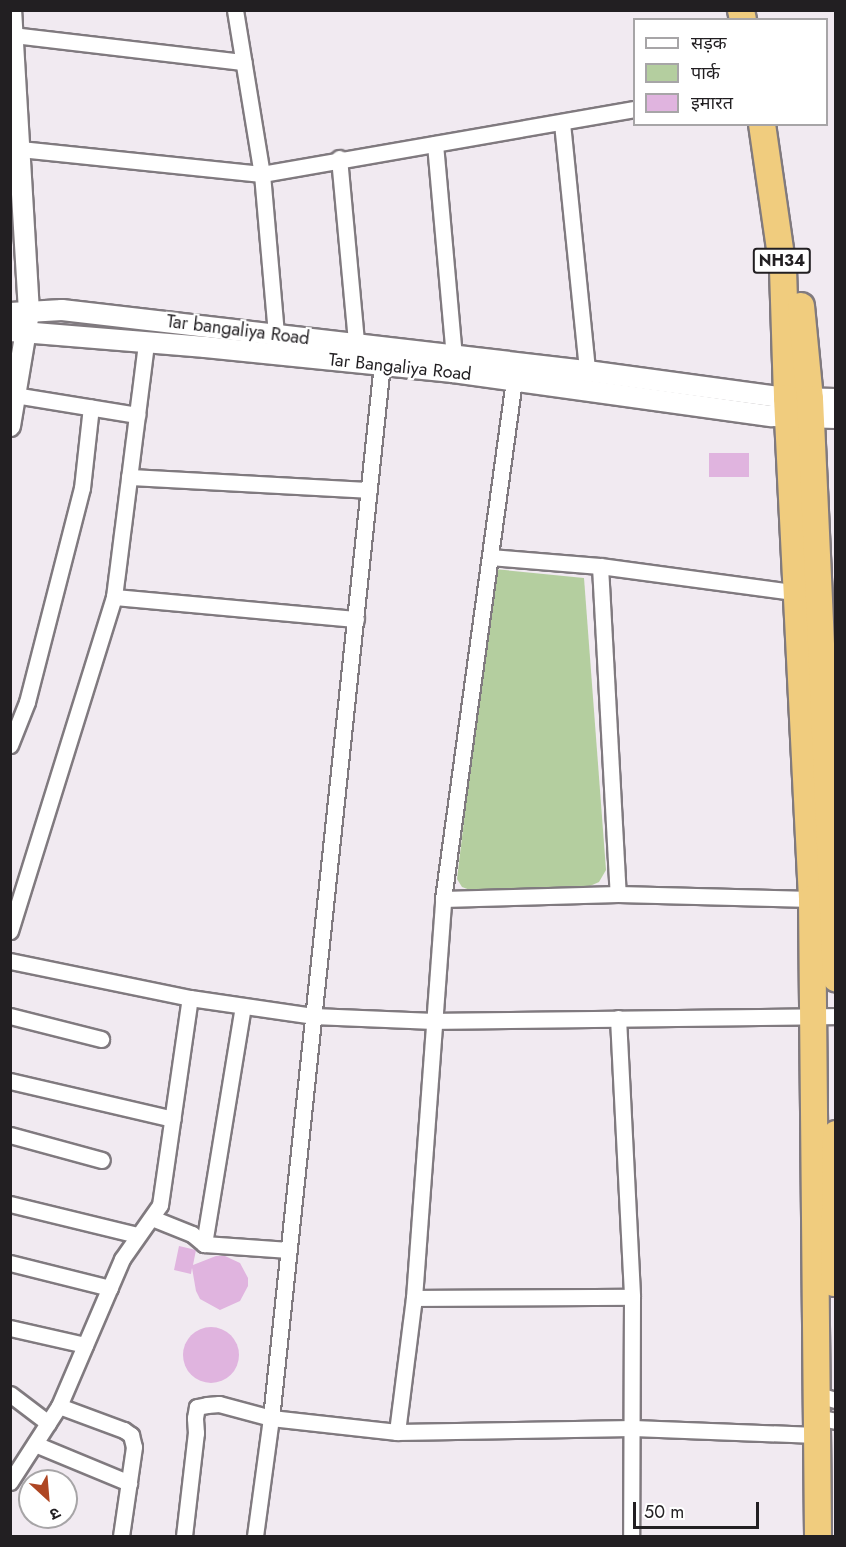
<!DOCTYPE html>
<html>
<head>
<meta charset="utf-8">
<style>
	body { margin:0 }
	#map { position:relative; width:846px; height:1547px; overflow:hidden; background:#f1eaf1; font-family:Jost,"Noto Sans Devanagari",sans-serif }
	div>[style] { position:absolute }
	.green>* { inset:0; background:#b4ce9f }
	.building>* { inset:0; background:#e0b4df; transform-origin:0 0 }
	.round { border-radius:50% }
	.roads { filter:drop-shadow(2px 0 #807a7f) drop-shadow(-2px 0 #807a7f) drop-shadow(0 2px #807a7f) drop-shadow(0 -2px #807a7f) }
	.minor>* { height:15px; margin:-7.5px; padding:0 7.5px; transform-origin:7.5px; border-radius:7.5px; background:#fff }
	.tertiary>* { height:20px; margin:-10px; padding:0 10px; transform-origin:10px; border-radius:10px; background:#fff }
	.trunk>* { height:26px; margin:-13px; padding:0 13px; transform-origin:13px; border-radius:13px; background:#f0cc7e }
	span { translate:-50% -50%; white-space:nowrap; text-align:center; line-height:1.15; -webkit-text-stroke:4.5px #fff; paint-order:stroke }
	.shield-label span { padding:2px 4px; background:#fff; border:2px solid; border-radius:4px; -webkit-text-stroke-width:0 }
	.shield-label { font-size:16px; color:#221f22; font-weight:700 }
	.street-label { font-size:18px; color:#221f22 }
	.frame { position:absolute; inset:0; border:12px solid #221f22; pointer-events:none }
	.legend { position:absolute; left:633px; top:18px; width:195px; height:108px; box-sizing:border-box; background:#fff; border:2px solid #a7a5a7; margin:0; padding:8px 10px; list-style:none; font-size:18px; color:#221f22 }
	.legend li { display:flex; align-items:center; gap:12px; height:30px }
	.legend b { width:30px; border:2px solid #a7a5a7 }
	.north { position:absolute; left:18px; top:1469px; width:60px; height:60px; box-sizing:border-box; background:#fff; border:2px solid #a7a5a7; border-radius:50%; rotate:154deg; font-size:16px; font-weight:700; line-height:24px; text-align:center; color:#221f22 }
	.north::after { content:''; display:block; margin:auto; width:21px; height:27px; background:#ae4623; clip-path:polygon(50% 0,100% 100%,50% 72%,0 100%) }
	.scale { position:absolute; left:633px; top:1502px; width:126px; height:27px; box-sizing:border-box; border:3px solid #221f22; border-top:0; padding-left:8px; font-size:18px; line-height:21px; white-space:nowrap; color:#221f22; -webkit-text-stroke:4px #fff; paint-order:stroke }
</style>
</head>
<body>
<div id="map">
	<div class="green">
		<i style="clip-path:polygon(494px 569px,584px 578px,606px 870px,599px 882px,590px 886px,470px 890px,462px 887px,457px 879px)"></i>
	</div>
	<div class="building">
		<i style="left:709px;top:453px;width:40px;height:24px"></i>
		<i style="clip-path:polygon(179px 1246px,196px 1250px,193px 1265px,216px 1256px,225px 1256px,240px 1263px,248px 1278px,248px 1286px,240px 1301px,220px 1310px,200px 1299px,196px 1291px,192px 1268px,191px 1274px,174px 1270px)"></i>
		<i class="round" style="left:183px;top:1327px;width:56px;height:56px"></i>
	</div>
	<div class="roads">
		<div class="minor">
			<i style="left:235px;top:10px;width:166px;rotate:80.7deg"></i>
			<i style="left:262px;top:174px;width:161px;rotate:85deg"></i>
			<i style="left:13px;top:35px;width:232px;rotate:6.7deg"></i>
			<i style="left:562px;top:123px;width:249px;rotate:84.2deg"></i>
			<i style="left:435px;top:144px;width:212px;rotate:84.9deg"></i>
			<i style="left:20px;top:149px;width:243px;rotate:5.9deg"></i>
			<i style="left:262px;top:174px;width:378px;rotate:-9.9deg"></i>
			<i style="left:339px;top:158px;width:195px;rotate:84.7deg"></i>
			<i style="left:15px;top:395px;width:124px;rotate:9.3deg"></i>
			<i style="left:129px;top:477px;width:240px;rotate:3.1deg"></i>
			<i style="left:490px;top:557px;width:110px;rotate:4.7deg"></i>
			<i style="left:600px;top:566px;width:201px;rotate:7.7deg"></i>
			<i style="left:600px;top:566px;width:328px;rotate:86.9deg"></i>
			<i style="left:114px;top:597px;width:243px;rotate:5.2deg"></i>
			<i style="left:10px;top:745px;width:46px;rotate:-68.4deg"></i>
			<i style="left:27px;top:702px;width:221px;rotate:-75.6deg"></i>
			<i style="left:82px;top:488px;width:81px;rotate:-83.7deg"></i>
			<i style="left:443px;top:899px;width:175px;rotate:-1.6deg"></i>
			<i style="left:618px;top:894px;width:194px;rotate:1.5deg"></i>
			<i style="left:10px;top:931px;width:350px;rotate:-72.7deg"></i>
			<i style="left:114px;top:597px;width:257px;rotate:-82.8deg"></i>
			<i style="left:10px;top:961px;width:184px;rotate:11.6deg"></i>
			<i style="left:190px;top:998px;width:124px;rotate:8.3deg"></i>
			<i style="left:313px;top:1016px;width:121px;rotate:2.4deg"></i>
			<i style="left:434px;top:1021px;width:402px;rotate:-0.7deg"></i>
			<i style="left:10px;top:1016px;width:94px;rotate:14.2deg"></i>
			<i style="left:618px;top:1018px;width:279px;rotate:87.1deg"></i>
			<i style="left:632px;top:1297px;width:239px;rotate:90.2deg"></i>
			<i style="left:10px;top:1081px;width:167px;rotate:13.1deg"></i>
			<i style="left:10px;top:1135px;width:95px;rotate:15.2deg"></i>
			<i style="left:10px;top:1204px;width:131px;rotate:13.7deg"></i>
			<i style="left:152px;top:1218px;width:43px;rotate:21.8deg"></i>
			<i style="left:192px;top:1234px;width:16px;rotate:40deg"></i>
			<i style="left:204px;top:1244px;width:85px;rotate:4deg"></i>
			<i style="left:204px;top:1244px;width:241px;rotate:-80.7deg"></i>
			<i style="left:10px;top:1263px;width:103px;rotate:14deg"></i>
			<i style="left:414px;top:1298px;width:218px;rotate:-0.3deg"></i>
			<i style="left:10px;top:1328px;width:77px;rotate:12.8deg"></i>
			<i style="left:10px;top:1394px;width:48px;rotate:37.3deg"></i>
			<i style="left:818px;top:1395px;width:19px;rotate:16deg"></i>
			<i style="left:59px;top:1406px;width:69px;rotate:20.3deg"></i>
			<i style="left:124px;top:1430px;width:9px;rotate:36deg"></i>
			<i style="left:131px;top:1435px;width:12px;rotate:76deg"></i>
			<i style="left:134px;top:1447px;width:90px;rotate:98.3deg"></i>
			<i style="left:817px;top:1417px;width:19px;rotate:12deg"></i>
			<i style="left:397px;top:1432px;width:135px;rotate:-82.8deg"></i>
			<i style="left:414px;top:1298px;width:400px;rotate:-85.8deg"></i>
			<i style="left:443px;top:899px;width:524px;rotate:-82.21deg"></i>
			<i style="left:35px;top:1444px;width:102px;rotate:22.5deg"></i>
			<i style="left:10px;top:1482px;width:90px;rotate:-57.2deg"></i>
			<i style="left:59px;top:1406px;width:160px;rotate:-66.8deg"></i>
			<i style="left:122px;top:1259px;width:66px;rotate:-54.9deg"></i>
			<i style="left:160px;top:1205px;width:209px;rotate:-81.8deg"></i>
			<i style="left:184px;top:1536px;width:104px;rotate:-83.4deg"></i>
			<i style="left:196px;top:1433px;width:15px;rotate:-94deg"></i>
			<i style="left:195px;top:1418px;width:11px;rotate:-80deg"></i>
			<i style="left:197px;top:1407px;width:10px;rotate:-11deg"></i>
			<i style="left:207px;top:1405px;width:12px;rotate:-5deg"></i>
			<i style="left:219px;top:1404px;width:54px;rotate:15.1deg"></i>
			<i style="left:271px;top:1418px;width:127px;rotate:6.3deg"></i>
			<i style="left:397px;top:1432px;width:236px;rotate:-1deg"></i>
			<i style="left:633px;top:1428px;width:183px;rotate:2.2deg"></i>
			<i style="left:255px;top:1536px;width:119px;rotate:-82.3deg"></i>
			<i style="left:271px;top:1418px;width:1069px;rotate:-83.99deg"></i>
		</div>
		<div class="tertiary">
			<i style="left:10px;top:313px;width:52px;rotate:-3.3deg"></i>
			<i style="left:62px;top:310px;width:529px;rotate:6.63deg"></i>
			<i style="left:587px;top:371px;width:202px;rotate:7.7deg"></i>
			<i style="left:787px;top:398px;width:49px;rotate:1.2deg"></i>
			<i style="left:10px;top:331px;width:196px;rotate:4.7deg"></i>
			<i style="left:205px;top:347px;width:249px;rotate:5.8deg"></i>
			<i style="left:453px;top:372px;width:322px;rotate:7.9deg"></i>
			<i style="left:772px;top:416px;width:64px;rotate:1.8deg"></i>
			<i style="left:10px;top:426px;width:116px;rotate:-80.5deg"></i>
			<i style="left:29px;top:312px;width:303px;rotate:-93.4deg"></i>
		</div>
		<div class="trunk">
			<i style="left:741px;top:10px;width:10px;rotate:79deg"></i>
			<i style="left:762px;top:124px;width:147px;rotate:81.8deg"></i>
			<i style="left:783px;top:269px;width:129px;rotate:88.2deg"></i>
			<i style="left:787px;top:398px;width:502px;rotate:87.14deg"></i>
			<i style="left:812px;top:899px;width:637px;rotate:89.46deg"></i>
			<i style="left:801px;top:306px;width:93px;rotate:84.5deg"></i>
			<i style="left:810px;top:399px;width:580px;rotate:87.43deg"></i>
			<i style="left:834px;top:1283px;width:149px;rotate:-89.2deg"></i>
		</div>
	</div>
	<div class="shield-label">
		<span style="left:782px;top:261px">NH34</span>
	</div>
	<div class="street-label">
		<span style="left:238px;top:330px;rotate:7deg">Tar bangaliya Road</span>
		<span style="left:400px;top:367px;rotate:6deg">Tar Bangaliya Road</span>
	</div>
	<div class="frame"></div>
	<ul class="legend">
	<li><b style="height:8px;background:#fff"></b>सड़क</li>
	<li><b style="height:16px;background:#b4ce9f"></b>पार्क</li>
	<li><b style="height:16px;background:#e0b4df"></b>इमारत</li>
	</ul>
	<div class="north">उ</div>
	<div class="scale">50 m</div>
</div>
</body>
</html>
